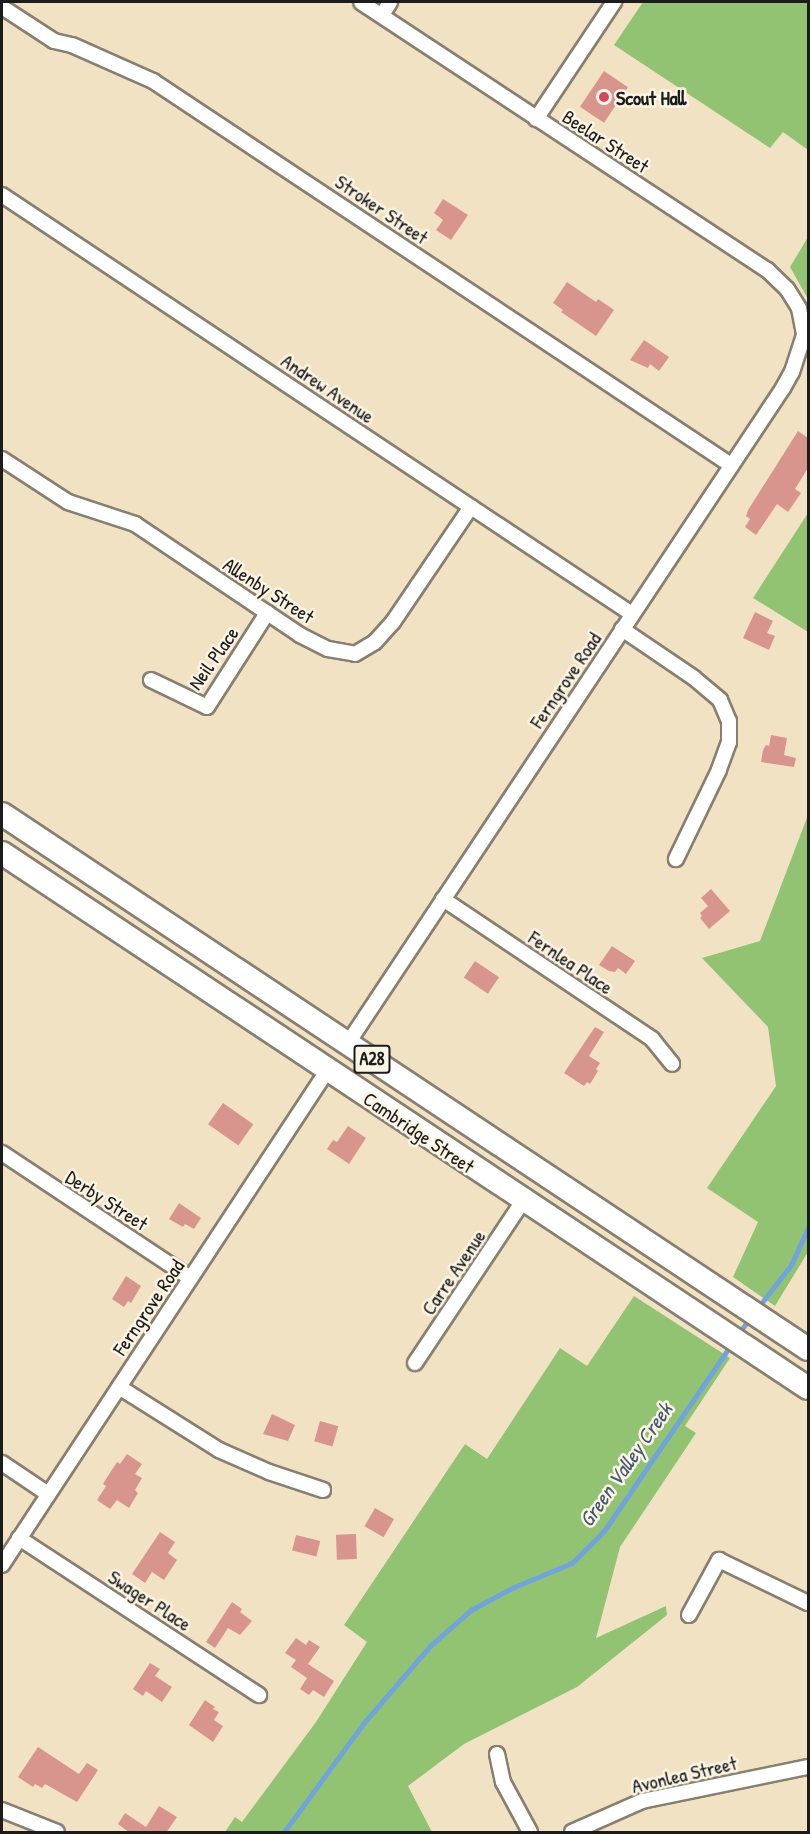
<!DOCTYPE html>
<html>
<head>
<meta charset="utf-8">
<style>
	body { margin:0 }
	#map { position:relative; width:810px; height:1834px; overflow:hidden; background:#f2e2c4; font-family:"Patrick Hand",sans-serif }
	div>[style] { position:absolute }
	.green>* { inset:0; background:#92c372 }
	.stream>* { height:4.5px; margin:-2.25px; padding:0 2.25px; transform-origin:2.25px; border-radius:2.25px; background:#71a3dc }
	.building>* { inset:0; background:#d8958e; transform-origin:0 0 }
	.roads { filter:drop-shadow(2px 0 #877f70) drop-shadow(-2px 0 #877f70) drop-shadow(0 2px #877f70) drop-shadow(0 -2px #877f70) }
	.minor>* { height:14px; margin:-7px; padding:0 7px; transform-origin:7px; border-radius:7px; background:#fff }
	.trunk>* { height:22px; margin:-11px; padding:0 11px; transform-origin:11px; border-radius:11px; background:#fff }
	.dots>* { width:16px; height:16px; translate:-50% -50%; box-sizing:border-box; border:3px solid #fcf5e5; border-radius:50% }
	span { translate:-50% -50%; white-space:nowrap; text-align:center; line-height:1.15; -webkit-text-stroke:5px #fcf5e5; paint-order:stroke }
	.shield-label span { padding:2px 4px; background:#fcf5e5; border:2px solid; border-radius:4px; -webkit-text-stroke-width:0 }
	.shield-label { font-size:18px; color:#1c1c1c; font-weight:700 }
	.poi-label { font-size:20px; color:#1c1c1c; font-weight:700 }
	.left { translate:0 -50%; text-align:left }
	.street-label { font-size:20px; color:#1c1c1c }
	.water-label { font-size:21px; color:#425972; font-style:italic }
	.frame { position:absolute; inset:0; border:3px solid #1c1c1c; pointer-events:none }
</style>
</head>
<body>
<div id="map">
	<div class="green">
		<i style="clip-path:polygon(643px 2px,808px 2px,808px 150px,783px 132px,770px 148px,614px 45px)"></i>
		<i style="clip-path:polygon(808px 237px,808px 299px,790px 267px)"></i>
		<i style="clip-path:polygon(808px 513px,808px 632px,753px 598px)"></i>
		<i style="clip-path:polygon(808px 815px,808px 1252px,775px 1306px,733px 1277px,758px 1222px,707px 1188px,776px 1086px,768px 1027px,702px 958px,760px 941px)"></i>
		<i style="clip-path:polygon(634px 1296px,730px 1358px,685px 1426px,696px 1433px,620px 1547px,596px 1638px,666px 1606px,667px 1615px,577px 1687px,464px 1744px,408px 1786px,432px 1832px,225px 1832px,235px 1817px,242px 1822px,316px 1722px,367px 1642px,344px 1625px,465px 1444px,487px 1459px,560px 1348px,587px 1366px)"></i>
	</div>
	<div class="stream">
		<i style="left:757px;top:1309px;width:56px;rotate:-52.3deg"></i>
		<i style="left:791px;top:1265px;width:41px;rotate:-65.3deg"></i>
		<i style="left:739px;top:1333px;width:19px;rotate:-54deg"></i>
		<i style="left:284px;top:1832px;width:134px;rotate:-53.8deg"></i>
		<i style="left:363px;top:1724px;width:103px;rotate:-49.3deg"></i>
		<i style="left:430px;top:1646px;width:55px;rotate:-41.3deg"></i>
		<i style="left:471px;top:1610px;width:47px;rotate:-28.2deg"></i>
		<i style="left:512px;top:1588px;width:65px;rotate:-22.6deg"></i>
		<i style="left:572px;top:1563px;width:45px;rotate:-45deg"></i>
		<i style="left:604px;top:1531px;width:225px;rotate:-55.7deg"></i>
	</div>
	<div class="building">
		<i style="left:604px;top:71px;width:29px;height:43px;rotate:34deg"></i>
		<i style="clip-path:polygon(443px 199px,468px 215px,451px 240px,436px 230px,443px 220px,434px 213px)"></i>
		<i style="clip-path:polygon(567px 282px,596px 302px,598px 299px,614px 310px,596px 336px,561px 312px,563px 310px,553px 303px)"></i>
		<i style="clip-path:polygon(644px 340px,669px 357px,659px 371px,650px 364px,648px 368px,630px 360px)"></i>
		<i style="clip-path:polygon(798px 431px,808px 438px,808px 468px,795px 489px,801px 493px,788px 512px,777px 504px,756px 535px,745px 527px,750px 519px,746px 516px,748px 510px)"></i>
		<i style="clip-path:polygon(755px 612px,773px 621px,767px 633px,775px 636px,769px 650px,743px 638px)"></i>
		<i style="clip-path:polygon(771px 735px,787px 738px,784px 755px,796px 758px,794px 767px,761px 762px,763px 750px,766px 745px,769px 746px)"></i>
		<i style="clip-path:polygon(711px 889px,730px 911px,709px 929px,700px 918px,702px 916px,700px 913px,708px 906px,701px 898px)"></i>
		<i style="clip-path:polygon(612px 946px,635px 961px,626px 974px,618px 968px,615px 972px,609px 971px,599px 965px)"></i>
		<i style="left:475px;top:961px;width:29px;height:20px;rotate:34deg"></i>
		<i style="clip-path:polygon(595px 1027px,604px 1032px,589px 1056px,600px 1063px,596px 1069px,598px 1071px,590px 1084px,587px 1082px,584px 1086px,564px 1073px)"></i>
		<i style="left:223px;top:1103px;width:37px;height:26px;rotate:35deg"></i>
		<i style="clip-path:polygon(348px 1126px,366px 1138px,349px 1164px,327px 1149px,333px 1140px,337px 1142px)"></i>
		<i style="clip-path:polygon(179px 1203px,201px 1218px,194px 1229px,185px 1224px,183px 1227px,169px 1219px)"></i>
		<i style="clip-path:polygon(126px 1276px,141px 1286px,131px 1303px,128px 1301px,124px 1307px,112px 1299px)"></i>
		<i style="clip-path:polygon(272px 1414px,295px 1425px,288px 1441px,263px 1434px)"></i>
		<i style="left:320px;top:1421px;width:19px;height:21px;rotate:16deg"></i>
		<i style="clip-path:polygon(127px 1454px,142px 1464px,135px 1474px,142px 1478px,135px 1490px,138px 1493px,129px 1508px,117px 1500px,110px 1509px,97px 1500px,106px 1486px,103px 1484px,106px 1479px,117px 1462px,120px 1464px)"></i>
		<i style="left:375px;top:1508px;width:22px;height:21px;rotate:30deg"></i>
		<i style="clip-path:polygon(160px 1532px,175px 1542px,168px 1553px,177px 1560px,164px 1580px,152px 1572px,145px 1583px,132px 1574px)"></i>
		<i style="left:356px;top:1534px;width:25px;height:20px;rotate:88deg"></i>
		<i style="left:296px;top:1535px;width:25px;height:16px;rotate:14deg"></i>
		<i style="clip-path:polygon(232px 1602px,242px 1609px,240px 1612px,252px 1621px,240px 1635px,228px 1628px,215px 1648px,206px 1642px)"></i>
		<i style="clip-path:polygon(296px 1638px,306px 1645px,309px 1640px,320px 1647px,308px 1664px,334px 1681px,324px 1697px,313px 1690px,309px 1695px,300px 1689px,307px 1678px,291px 1667px,296px 1660px,285px 1653px)"></i>
		<i style="clip-path:polygon(150px 1663px,160px 1669px,155px 1676px,172px 1687px,162px 1702px,146px 1691px,143px 1696px,133px 1689px)"></i>
		<i style="clip-path:polygon(205px 1700px,215px 1707px,213px 1709px,219px 1712px,214px 1720px,223px 1726px,213px 1742px,189px 1725px)"></i>
		<i style="clip-path:polygon(38px 1747px,79px 1774px,87px 1763px,98px 1770px,77px 1802px,45px 1784px,42px 1788px,35px 1784px,33px 1787px,18px 1777px)"></i>
		<i style="clip-path:polygon(159px 1806px,177px 1817px,166px 1833px,130px 1833px,118px 1824px,125px 1813px,146px 1827px)"></i>
	</div>
	<div class="roads">
		<div class="minor">
			<i style="left:2px;top:7px;width:62px;rotate:33.2deg"></i>
			<i style="left:54px;top:41px;width:18px;rotate:13deg"></i>
			<i style="left:72px;top:45px;width:89px;rotate:24deg"></i>
			<i style="left:153px;top:81px;width:694px;rotate:33.6deg"></i>
			<i style="left:382px;top:15px;width:15px;rotate:-58deg"></i>
			<i style="left:536px;top:119px;width:141px;rotate:-56.3deg"></i>
			<i style="left:2px;top:195px;width:757px;rotate:33.63deg"></i>
			<i style="left:2px;top:459px;width:79px;rotate:33.1deg"></i>
			<i style="left:68px;top:502px;width:71px;rotate:18.2deg"></i>
			<i style="left:135px;top:524px;width:199px;rotate:33.9deg"></i>
			<i style="left:300px;top:635px;width:31px;rotate:27deg"></i>
			<i style="left:328px;top:649px;width:27px;rotate:10deg"></i>
			<i style="left:355px;top:654px;width:23px;rotate:-31deg"></i>
			<i style="left:375px;top:642px;width:27px;rotate:-48deg"></i>
			<i style="left:393px;top:622px;width:139px;rotate:-55.9deg"></i>
			<i style="left:622px;top:629px;width:87px;rotate:34.2deg"></i>
			<i style="left:694px;top:678px;width:34px;rotate:40deg"></i>
			<i style="left:720px;top:700px;width:23px;rotate:67deg"></i>
			<i style="left:729px;top:721px;width:21px;rotate:90deg"></i>
			<i style="left:729px;top:742px;width:30px;rotate:110deg"></i>
			<i style="left:719px;top:770px;width:99px;rotate:115.8deg"></i>
			<i style="left:151px;top:680px;width:62px;rotate:25.7deg"></i>
			<i style="left:207px;top:707px;width:112px;rotate:-57.4deg"></i>
			<i style="left:443px;top:899px;width:252px;rotate:33.8deg"></i>
			<i style="left:652px;top:1039px;width:32px;rotate:51deg"></i>
			<i style="left:348px;top:1043px;width:786px;rotate:-56.41deg"></i>
			<i style="left:783px;top:388px;width:18px;rotate:-61deg"></i>
			<i style="left:792px;top:372px;width:40px;rotate:-72deg"></i>
			<i style="left:804px;top:334px;width:26px;rotate:-101deg"></i>
			<i style="left:799px;top:308px;width:22px;rotate:-122deg"></i>
			<i style="left:787px;top:289px;width:28px;rotate:-136deg"></i>
			<i style="left:767px;top:270px;width:486px;rotate:-146.6deg"></i>
			<i style="left:2px;top:1153px;width:226px;rotate:33.6deg"></i>
			<i style="left:415px;top:1363px;width:195px;rotate:-56.3deg"></i>
			<i style="left:119px;top:1387px;width:118px;rotate:32.2deg"></i>
			<i style="left:219px;top:1450px;width:55px;rotate:23.7deg"></i>
			<i style="left:269px;top:1472px;width:57px;rotate:18.4deg"></i>
			<i style="left:2px;top:1463px;width:55px;rotate:34deg"></i>
			<i style="left:19px;top:1538px;width:287px;rotate:33.2deg"></i>
			<i style="left:2px;top:1565px;width:591px;rotate:-56.66deg"></i>
			<i style="left:689px;top:1615px;width:63px;rotate:-61.4deg"></i>
			<i style="left:719px;top:1560px;width:99px;rotate:25.8deg"></i>
			<i style="left:497px;top:1754px;width:29px;rotate:78deg"></i>
			<i style="left:503px;top:1782px;width:57px;rotate:61.6deg"></i>
			<i style="left:2px;top:1810px;width:59px;rotate:21.8deg"></i>
			<i style="left:572px;top:1832px;width:77px;rotate:-23.9deg"></i>
			<i style="left:642px;top:1801px;width:169px;rotate:-11.6deg"></i>
		</div>
		<div class="trunk">
			<i style="left:2px;top:814px;width:967px;rotate:33.58deg"></i>
			<i style="left:2px;top:853px;width:967px;rotate:33.58deg"></i>
		</div>
	</div>
	<div class="dots">
		<i style="left:604px;top:97px;background:#d1495b"></i>
	</div>
	<div class="shield-label">
		<span style="left:372px;top:1059px">A28</span>
	</div>
	<div class="poi-label">
		<span class="left" style="left:616px;top:97px">Scout Hall</span>
	</div>
	<div class="street-label">
		<span style="left:606px;top:141px;rotate:33deg">Beelar Street</span>
		<span style="left:382px;top:209px;rotate:34deg">Stroker Street</span>
		<span style="left:328px;top:388px;rotate:34deg">Andrew Avenue</span>
		<span style="left:269px;top:590px;rotate:33deg">Allenby Street</span>
		<span style="left:213px;top:658px;rotate:-55deg">Neil Place</span>
		<span style="left:565px;top:680px;rotate:-56deg">Ferngrove Road</span>
		<span style="left:571px;top:962px;rotate:34deg">Fernlea Place</span>
		<span style="left:419px;top:1132px;rotate:34deg">Cambridge Street</span>
		<span style="left:107px;top:1200px;rotate:33deg">Derby Street</span>
		<span style="left:453px;top:1272px;rotate:-56deg">Carre Avenue</span>
		<span style="left:148px;top:1307px;rotate:-56deg">Ferngrove Road</span>
		<span style="left:150px;top:1600px;rotate:33deg">Swager Place</span>
		<span style="left:684px;top:1774px;rotate:-13deg">Avonlea Street</span>
	</div>
	<div class="water-label">
		<span style="left:626px;top:1465px;rotate:-55deg">Green Valley Creek</span>
	</div>
	<div class="frame"></div>
</div>
</body>
</html>
